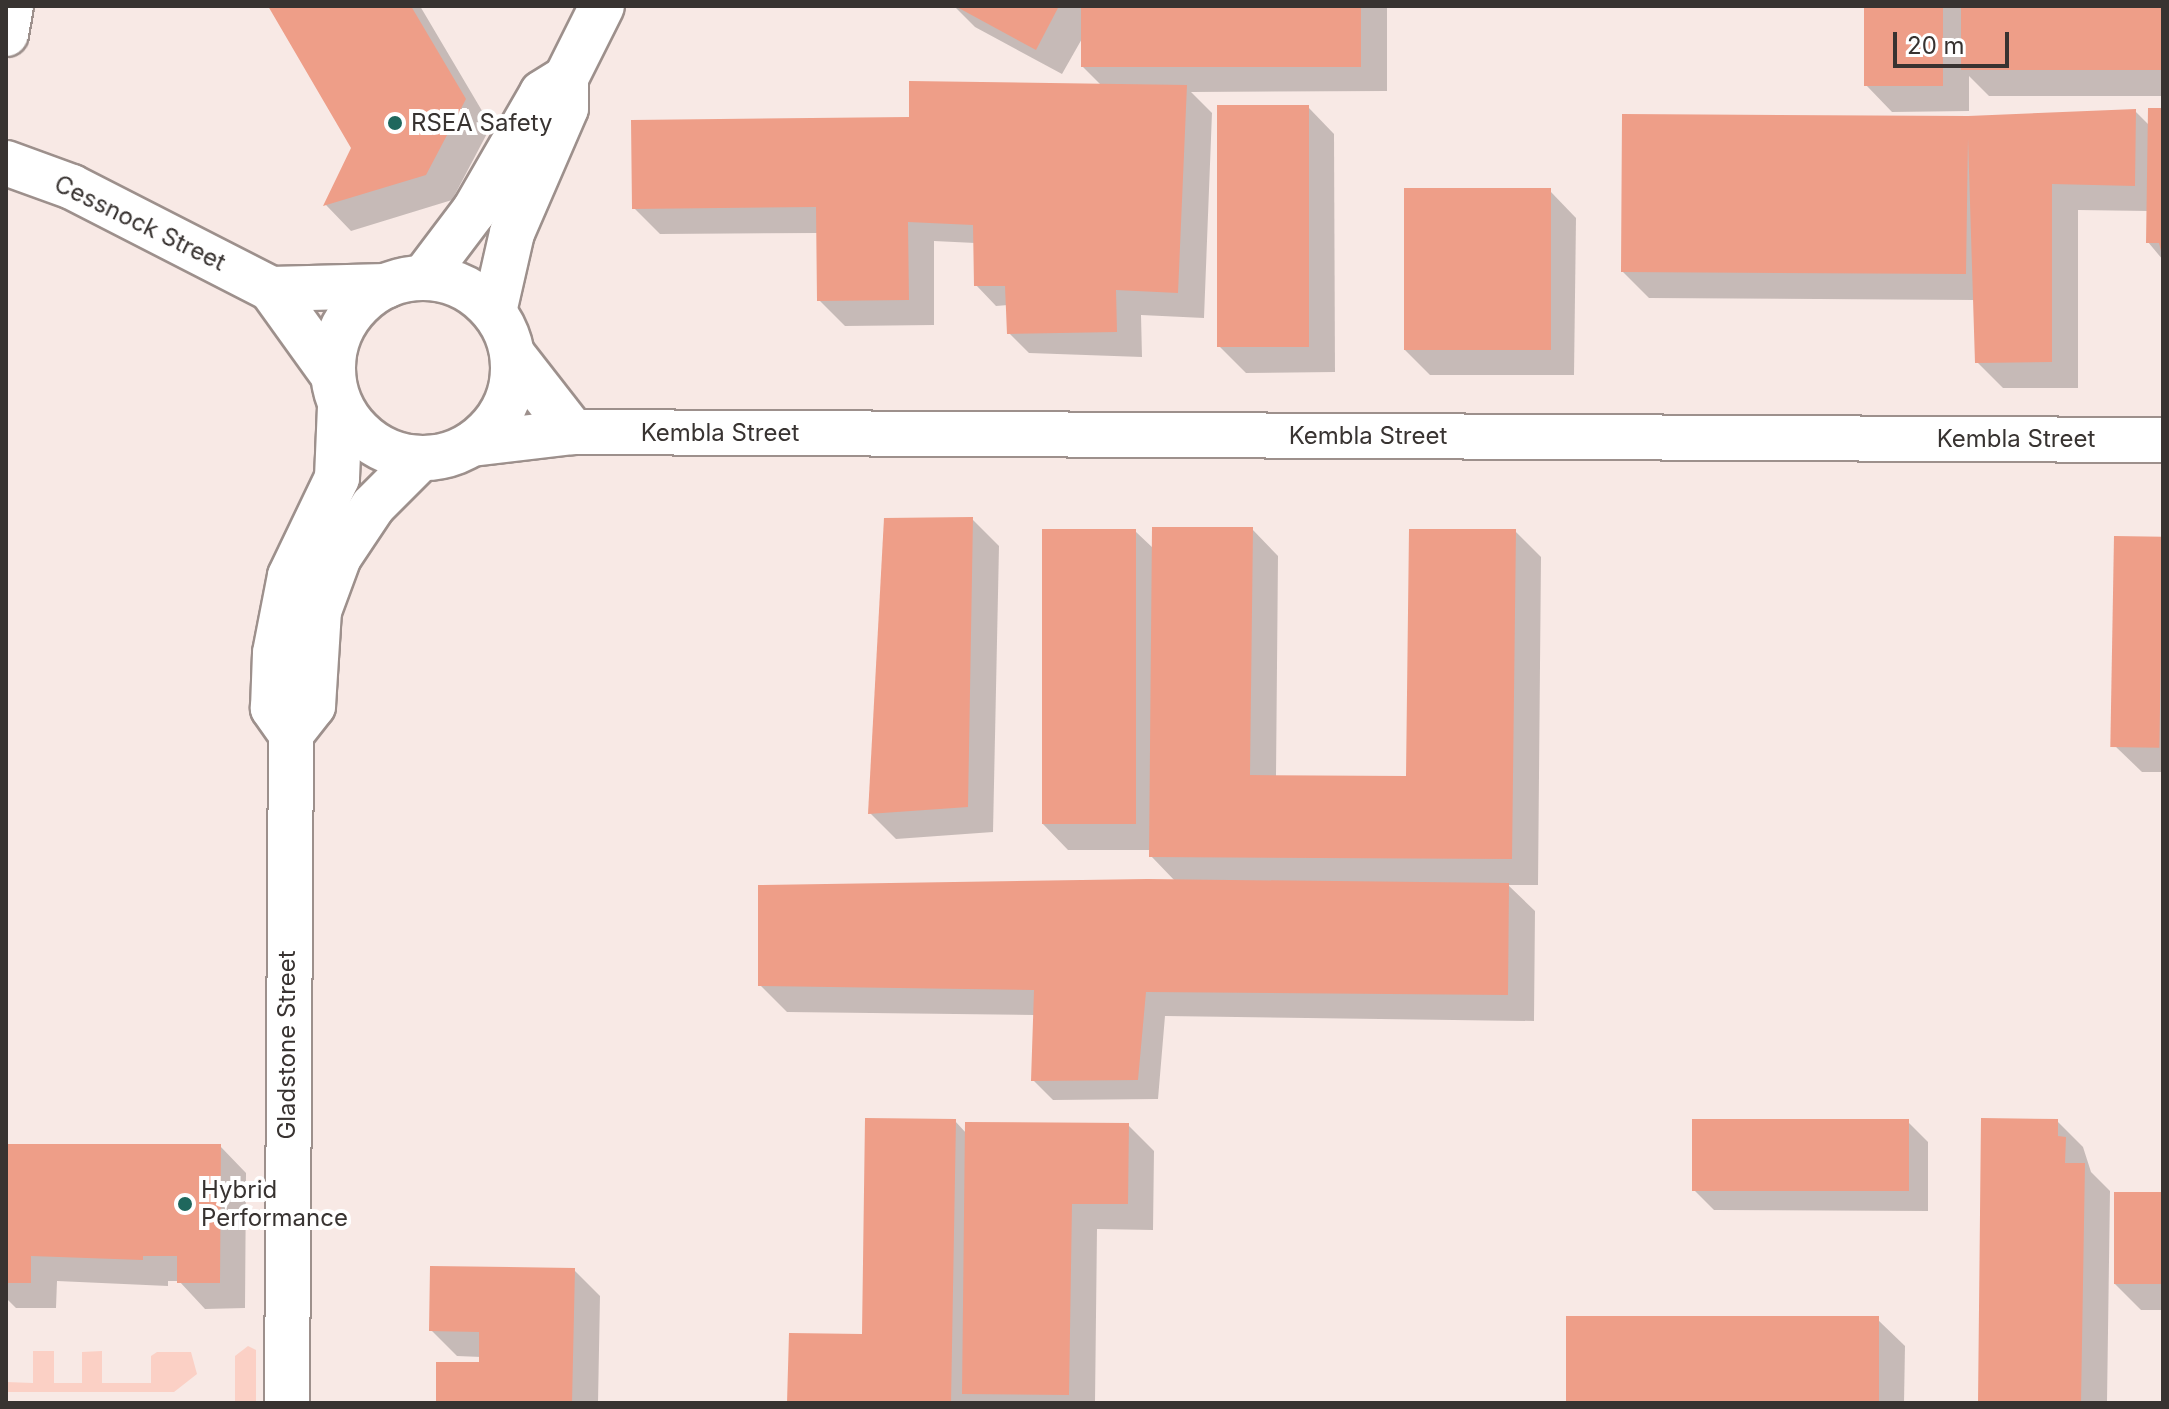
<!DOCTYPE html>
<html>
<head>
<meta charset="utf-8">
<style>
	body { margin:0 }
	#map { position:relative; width:2169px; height:1409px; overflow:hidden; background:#f8e9e5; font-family:Inter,sans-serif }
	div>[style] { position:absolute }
	.green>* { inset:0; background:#fbd0c5 }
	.shadow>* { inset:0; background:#0003 }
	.building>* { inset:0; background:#ee9e88; transform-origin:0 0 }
	.roads { filter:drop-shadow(2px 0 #9d908c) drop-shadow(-2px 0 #9d908c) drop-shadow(0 2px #9d908c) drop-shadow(0 -2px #9d908c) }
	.minor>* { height:44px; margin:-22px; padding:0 22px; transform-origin:22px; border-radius:22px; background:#fff }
	.minor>.ring { margin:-22px; padding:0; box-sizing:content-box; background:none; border:44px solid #fff; border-radius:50% }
	.dots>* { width:22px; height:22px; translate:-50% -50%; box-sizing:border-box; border:4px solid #fff; border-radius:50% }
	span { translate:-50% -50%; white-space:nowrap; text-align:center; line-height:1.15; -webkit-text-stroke:8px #fff; paint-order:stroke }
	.poi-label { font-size:24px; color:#383331 }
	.left { translate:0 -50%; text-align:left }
	.street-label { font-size:24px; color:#383331 }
	.frame { position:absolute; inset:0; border:8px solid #383331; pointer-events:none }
	.scale { position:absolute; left:1893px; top:32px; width:116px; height:36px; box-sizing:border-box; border:4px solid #383331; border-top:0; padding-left:10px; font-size:24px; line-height:28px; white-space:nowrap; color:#383331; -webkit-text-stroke:6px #fff; paint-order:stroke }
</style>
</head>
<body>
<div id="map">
	<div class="green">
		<i style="clip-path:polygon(248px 1346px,256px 1350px,256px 1403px,235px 1403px,235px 1356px)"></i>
		<i style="clip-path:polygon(33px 1351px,54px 1351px,54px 1383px,82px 1383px,82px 1352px,102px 1351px,102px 1383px,151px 1383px,151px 1356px,157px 1352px,191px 1352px,197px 1374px,174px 1392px,6px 1392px,6px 1382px,33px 1383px)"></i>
	</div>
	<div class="shadow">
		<i style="clip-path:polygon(270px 6px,420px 6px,491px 126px,452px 200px,351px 231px,326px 205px,353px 148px)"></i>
		<i style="clip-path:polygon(954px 6px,1387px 6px,1387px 91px,1191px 92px,1212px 113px,1204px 318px,1141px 315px,1142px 357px,1029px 353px,1009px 333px,1008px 305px,996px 306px,976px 285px,975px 243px,934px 241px,934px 325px,845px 326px,819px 300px,818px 233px,660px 234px,634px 208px,907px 119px,1102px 86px,1082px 66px,1083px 37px,1062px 74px,975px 27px)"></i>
		<i style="clip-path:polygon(1866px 6px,2163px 6px,2163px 96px,1989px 96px,1969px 76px,1969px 111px,1892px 112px,1866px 85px)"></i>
		<i style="clip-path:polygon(1308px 107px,1334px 134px,1335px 372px,1246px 373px,1220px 347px)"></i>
		<i style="clip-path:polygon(2163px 110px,2163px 260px,2148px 242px,2149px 211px,2078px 210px,2078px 388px,2003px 388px,1977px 362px,1975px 300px,1649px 298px,1622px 271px,1968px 118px,2135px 111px,2149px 125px)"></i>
		<i style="clip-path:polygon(1550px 191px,1576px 218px,1574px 375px,1430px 375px,1404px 349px)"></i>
		<i style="clip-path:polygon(972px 519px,999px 546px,993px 832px,896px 839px,870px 813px)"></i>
		<i style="clip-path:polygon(1252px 529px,1278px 556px,1276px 777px,1408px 778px,1515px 531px,1541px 557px,1538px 885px,1508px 885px,1535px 911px,1534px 1021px,1165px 1016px,1158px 1099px,1053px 1100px,1033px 1080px,1035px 1015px,787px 1012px,760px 985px,1176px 882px,1151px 856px,1151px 850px,1068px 850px,1042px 823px,1135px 531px,1154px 549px)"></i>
		<i style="clip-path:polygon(2163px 539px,2163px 772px,2142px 772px,2115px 746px)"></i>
		<i style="clip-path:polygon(955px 1121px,967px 1134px,1128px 1125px,1154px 1151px,1153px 1230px,1097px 1229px,1095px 1403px,789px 1403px,864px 1336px)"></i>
		<i style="clip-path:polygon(2057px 1121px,2083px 1147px,2091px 1172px,2110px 1191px,2107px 1403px,1980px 1403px)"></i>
		<i style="clip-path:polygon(1908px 1122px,1928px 1142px,1928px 1211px,1714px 1210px,1694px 1190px)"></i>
		<i style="clip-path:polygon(6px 1146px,220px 1146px,246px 1173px,245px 1308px,205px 1309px,179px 1281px,168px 1281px,168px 1286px,57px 1281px,56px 1308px,16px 1308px,6px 1298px)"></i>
		<i style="clip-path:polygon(2163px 1194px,2163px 1310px,2141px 1310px,2115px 1284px)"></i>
		<i style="clip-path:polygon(574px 1270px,600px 1296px,598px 1403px,438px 1403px,481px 1364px,481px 1357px,457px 1356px,431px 1330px)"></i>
		<i style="clip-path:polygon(1878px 1320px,1905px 1346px,1904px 1403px,1567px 1403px)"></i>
	</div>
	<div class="building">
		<i style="clip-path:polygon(268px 6px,411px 6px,466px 99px,426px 175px,323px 206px,351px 148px)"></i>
		<i style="clip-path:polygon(955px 6px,1059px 6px,1036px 50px)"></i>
		<i style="left:1081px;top:6px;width:280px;height:61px"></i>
		<i style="left:1864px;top:6px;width:79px;height:80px"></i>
		<i style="left:1961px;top:6px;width:202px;height:64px"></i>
		<i style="clip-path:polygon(909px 81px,1187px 85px,1178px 293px,1116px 290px,1117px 332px,1007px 334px,1005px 286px,974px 286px,973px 225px,908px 222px,909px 300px,817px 301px,816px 207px,632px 209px,631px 120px,909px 117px)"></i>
		<i style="left:1309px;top:105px;width:242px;height:92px;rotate:90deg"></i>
		<i style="clip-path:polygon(2148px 108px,2163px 108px,2163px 259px,2159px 243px,2146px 243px)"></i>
		<i style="clip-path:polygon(2136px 109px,2135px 186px,2052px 184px,2052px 362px,1975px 363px,1968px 138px,1966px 274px,1621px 272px,1622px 114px,1968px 116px)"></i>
		<i style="left:1404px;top:188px;width:147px;height:162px"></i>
		<i style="clip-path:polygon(973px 517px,968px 807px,868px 814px,884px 518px)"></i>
		<i style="clip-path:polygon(1152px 527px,1253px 527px,1250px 775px,1406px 776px,1409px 529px,1516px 529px,1512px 859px,1149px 857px)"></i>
		<i style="left:1042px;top:529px;width:94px;height:295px"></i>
		<i style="left:2114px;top:536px;width:49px;height:211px;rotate:1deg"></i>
		<i style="clip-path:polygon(1147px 879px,1509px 883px,1508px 995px,1146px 992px,1138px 1080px,1031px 1081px,1034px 990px,758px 986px,758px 885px)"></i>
		<i style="clip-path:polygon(865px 1118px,956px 1119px,951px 1403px,787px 1403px,789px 1333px,862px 1334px)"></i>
		<i style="clip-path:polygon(1981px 1118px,2058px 1119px,2058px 1136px,2066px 1137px,2065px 1163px,2085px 1163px,2081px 1403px,1978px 1403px)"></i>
		<i style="left:1692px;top:1119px;width:217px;height:72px"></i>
		<i style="clip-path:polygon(965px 1122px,1129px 1123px,1128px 1204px,1072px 1204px,1069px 1395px,962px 1394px)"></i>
		<i style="clip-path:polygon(6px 1144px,221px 1144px,220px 1283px,177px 1283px,177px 1256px,143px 1256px,143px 1260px,31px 1256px,31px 1283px,6px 1283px)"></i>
		<i style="left:2114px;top:1192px;width:49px;height:92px"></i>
		<i style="clip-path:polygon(430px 1266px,575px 1268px,572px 1403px,436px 1403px,436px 1362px,479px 1362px,479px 1332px,429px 1331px)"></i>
		<i style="left:1566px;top:1316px;width:313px;height:87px"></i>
	</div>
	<div class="roads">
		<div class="minor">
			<i style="left:6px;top:34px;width:28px;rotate:-80deg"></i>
			<i style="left:6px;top:163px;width:70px;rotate:20deg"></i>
			<i style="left:72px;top:187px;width:224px;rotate:27.1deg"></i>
			<i style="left:271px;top:289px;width:105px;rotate:54.3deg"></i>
			<i style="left:424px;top:277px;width:83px;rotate:-52.9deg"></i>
			<i style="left:474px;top:211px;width:136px;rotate:-60deg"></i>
			<i style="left:542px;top:93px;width:28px;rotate:-32deg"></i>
			<i class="ring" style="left:333px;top:278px;width:136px;height:136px"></i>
			<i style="left:271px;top:289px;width:115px;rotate:-1.5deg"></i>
			<i style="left:494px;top:312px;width:81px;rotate:-77.2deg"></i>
			<i style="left:512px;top:233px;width:136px;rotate:-66.6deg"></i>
			<i style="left:566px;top:108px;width:30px;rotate:-90deg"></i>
			<i style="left:566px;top:78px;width:80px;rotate:-63.4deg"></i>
			<i style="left:513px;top:355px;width:98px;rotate:52.1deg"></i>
			<i style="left:472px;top:444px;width:102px;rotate:-6.8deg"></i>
			<i style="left:573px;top:432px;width:1590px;rotate:0.29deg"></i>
			<i style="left:291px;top:734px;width:36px;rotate:-52deg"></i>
			<i style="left:313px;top:706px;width:95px;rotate:-86.4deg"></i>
			<i style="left:319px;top:611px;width:58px;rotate:-69.7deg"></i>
			<i style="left:339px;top:557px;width:61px;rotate:-56.3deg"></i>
			<i style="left:373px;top:506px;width:66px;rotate:-45deg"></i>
			<i style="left:287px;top:1403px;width:669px;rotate:-89.66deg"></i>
			<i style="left:291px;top:734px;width:32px;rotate:-125deg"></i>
			<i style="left:273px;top:708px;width:55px;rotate:-87.9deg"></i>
			<i style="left:275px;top:653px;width:78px;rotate:-79deg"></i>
			<i style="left:290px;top:576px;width:109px;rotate:-64.4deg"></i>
			<i style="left:337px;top:478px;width:71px;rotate:-87.6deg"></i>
		</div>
	</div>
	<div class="dots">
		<i style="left:395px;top:123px;background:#1f675d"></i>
		<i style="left:185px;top:1204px;background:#1f675d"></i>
	</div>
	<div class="poi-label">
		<span class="left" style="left:411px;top:123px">RSEA Safety</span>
		<span class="left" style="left:201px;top:1204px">Hybrid<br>Performance</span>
	</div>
	<div class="street-label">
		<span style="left:140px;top:223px;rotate:26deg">Cessnock Street</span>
		<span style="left:720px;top:433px">Kembla Street</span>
		<span style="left:1368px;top:436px">Kembla Street</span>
		<span style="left:2016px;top:439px">Kembla Street</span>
		<span style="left:287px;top:1045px;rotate:-90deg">Gladstone Street</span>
	</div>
	<div class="frame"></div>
	<div class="scale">20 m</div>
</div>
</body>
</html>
